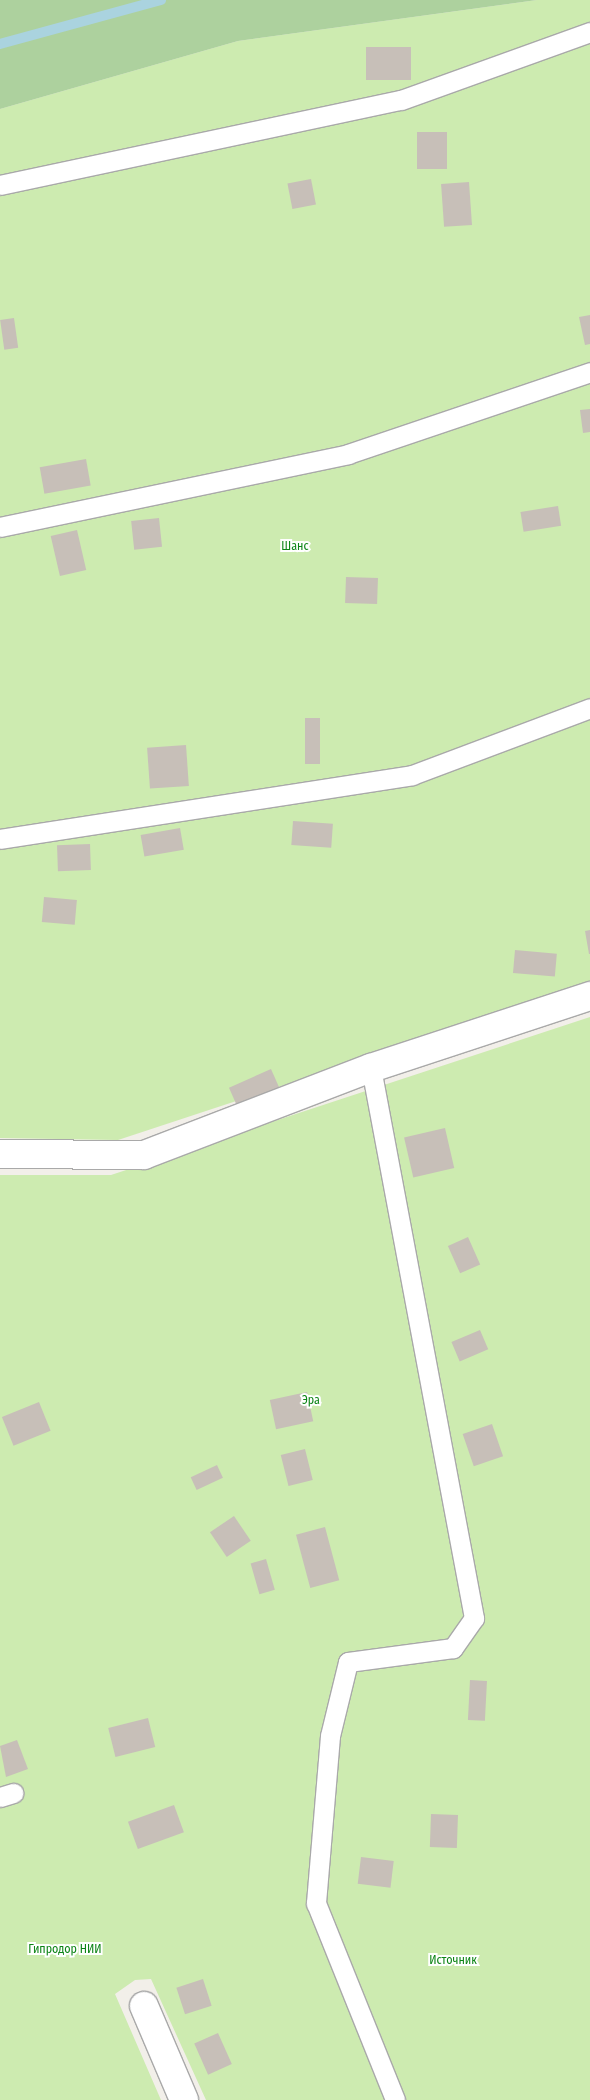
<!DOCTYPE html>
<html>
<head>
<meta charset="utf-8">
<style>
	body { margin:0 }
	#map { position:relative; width:590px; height:2100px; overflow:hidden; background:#f2efe9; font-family:"Fira Sans Condensed",sans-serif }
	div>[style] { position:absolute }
	.grass>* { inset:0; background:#cdebb0 }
	.forest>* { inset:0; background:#add19e }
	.stream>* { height:10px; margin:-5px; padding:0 5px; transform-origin:5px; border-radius:5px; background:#aad3df }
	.building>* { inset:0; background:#c7bfb8; transform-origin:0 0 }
	.roads { filter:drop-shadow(1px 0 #a9a9a9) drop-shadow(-1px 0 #a9a9a9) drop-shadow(0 1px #a9a9a9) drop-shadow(0 -1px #a9a9a9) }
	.lane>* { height:19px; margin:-9.5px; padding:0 9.5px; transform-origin:9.5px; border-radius:9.5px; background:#fff }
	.street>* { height:28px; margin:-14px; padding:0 14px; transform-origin:14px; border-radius:14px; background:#fff }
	span { translate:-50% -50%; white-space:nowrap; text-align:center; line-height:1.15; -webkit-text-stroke:4px #fff; paint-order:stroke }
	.park-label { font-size:12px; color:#0c8416 }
</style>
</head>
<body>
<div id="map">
	<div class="grass">
		<i style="clip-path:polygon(537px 0,590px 0,590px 984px,118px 1140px,0 1138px,0 109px,238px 41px)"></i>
		<i style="clip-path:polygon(590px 1017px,590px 2100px,206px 2100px,151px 1979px,135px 1980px,115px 1994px,161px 2100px,0 2100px,0 1175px,111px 1175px)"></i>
	</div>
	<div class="forest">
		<i style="clip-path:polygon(0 0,537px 0,238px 41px,0 109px)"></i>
	</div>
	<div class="stream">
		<i style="left:0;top:44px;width:167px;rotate:-15.3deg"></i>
	</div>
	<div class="building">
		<i style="left:366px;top:47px;width:45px;height:33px"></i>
		<i style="left:417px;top:132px;width:30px;height:37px"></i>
		<i style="left:311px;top:179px;width:26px;height:24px;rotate:79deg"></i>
		<i style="left:469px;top:182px;width:43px;height:28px;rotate:86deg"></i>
		<i style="clip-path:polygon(590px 315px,590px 344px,585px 345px,579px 317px)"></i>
		<i style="left:14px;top:318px;width:30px;height:14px;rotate:82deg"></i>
		<i style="clip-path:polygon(590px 409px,590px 432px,583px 433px,580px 410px)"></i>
		<i style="left:86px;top:459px;width:27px;height:47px;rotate:80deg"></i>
		<i style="left:558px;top:506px;width:20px;height:38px;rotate:81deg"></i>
		<i style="left:159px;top:518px;width:29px;height:28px;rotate:84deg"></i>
		<i style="left:77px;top:530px;width:41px;height:27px;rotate:77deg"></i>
		<i style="left:346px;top:577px;width:32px;height:26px;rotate:2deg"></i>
		<i style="left:305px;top:718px;width:15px;height:46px"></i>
		<i style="left:186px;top:745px;width:41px;height:39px;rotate:86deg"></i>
		<i style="left:293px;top:821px;width:40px;height:24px;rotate:4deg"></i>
		<i style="left:180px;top:828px;width:22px;height:40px;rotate:80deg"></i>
		<i style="left:90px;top:844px;width:26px;height:33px;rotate:88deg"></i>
		<i style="left:44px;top:897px;width:33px;height:25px;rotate:5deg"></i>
		<i style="clip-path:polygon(590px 930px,590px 954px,589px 954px,585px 931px)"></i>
		<i style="left:515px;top:950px;width:42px;height:23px;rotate:5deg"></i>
		<i style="left:271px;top:1069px;width:24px;height:46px;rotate:66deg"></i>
		<i style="left:445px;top:1128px;width:41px;height:42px;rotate:77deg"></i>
		<i style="left:468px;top:1237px;width:30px;height:22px;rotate:66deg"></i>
		<i style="left:480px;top:1330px;width:21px;height:31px;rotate:67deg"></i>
		<i style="left:307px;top:1392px;width:30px;height:38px;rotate:78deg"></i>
		<i style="left:39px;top:1402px;width:31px;height:40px;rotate:68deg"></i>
		<i style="left:492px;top:1424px;width:34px;height:31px;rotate:71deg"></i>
		<i style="left:305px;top:1449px;width:32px;height:25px;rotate:76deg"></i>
		<i style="left:217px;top:1465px;width:14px;height:29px;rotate:65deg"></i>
		<i style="left:234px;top:1516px;width:30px;height:29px;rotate:56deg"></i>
		<i style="left:325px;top:1527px;width:55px;height:30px;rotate:75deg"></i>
		<i style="left:266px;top:1559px;width:32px;height:16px;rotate:74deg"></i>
		<i style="left:470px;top:1680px;width:17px;height:40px;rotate:3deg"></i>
		<i style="left:148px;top:1718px;width:30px;height:41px;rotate:76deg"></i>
		<i style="clip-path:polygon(17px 1740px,28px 1769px,6px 1777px,0 1746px)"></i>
		<i style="left:174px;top:1805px;width:29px;height:49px;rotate:70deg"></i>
		<i style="left:431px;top:1814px;width:27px;height:33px;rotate:2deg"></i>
		<i style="left:361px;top:1857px;width:33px;height:27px;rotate:7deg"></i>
		<i style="left:203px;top:1979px;width:28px;height:28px;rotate:72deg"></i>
		<i style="left:218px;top:2033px;width:34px;height:26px;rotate:66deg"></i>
	</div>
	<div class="roads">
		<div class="lane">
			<i style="left:0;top:185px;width:410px;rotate:-12deg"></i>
			<i style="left:401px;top:100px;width:201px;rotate:-19.8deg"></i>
			<i style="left:0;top:527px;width:356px;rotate:-11.8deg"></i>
			<i style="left:348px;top:454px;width:256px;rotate:-18.7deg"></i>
			<i style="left:0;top:839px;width:417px;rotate:-8.8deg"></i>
			<i style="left:412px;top:775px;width:190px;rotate:-20.6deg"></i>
			<i style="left:371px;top:1068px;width:560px;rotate:79.39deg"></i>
			<i style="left:474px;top:1618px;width:37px;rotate:125deg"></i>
			<i style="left:453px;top:1648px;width:106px;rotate:172.4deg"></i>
			<i style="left:348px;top:1662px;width:76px;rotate:103.7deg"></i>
			<i style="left:330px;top:1736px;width:168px;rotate:94.8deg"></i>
			<i style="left:316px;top:1903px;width:212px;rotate:68.1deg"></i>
			<i style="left:0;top:1797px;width:14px;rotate:-17deg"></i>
		</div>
		<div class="street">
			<i style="left:0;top:1154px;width:144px;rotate:0.4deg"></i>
			<i style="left:144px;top:1155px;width:243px;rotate:-21deg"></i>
			<i style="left:371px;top:1068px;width:231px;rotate:-18.2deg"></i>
			<i style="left:144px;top:2006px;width:102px;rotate:66.9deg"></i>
		</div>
	</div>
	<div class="park-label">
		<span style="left:295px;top:547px">Шанс</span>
		<span style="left:311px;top:1401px">Эра</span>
		<span style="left:65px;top:1950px">Гипродор НИИ</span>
		<span style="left:453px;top:1961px">Источник</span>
	</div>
</div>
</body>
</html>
